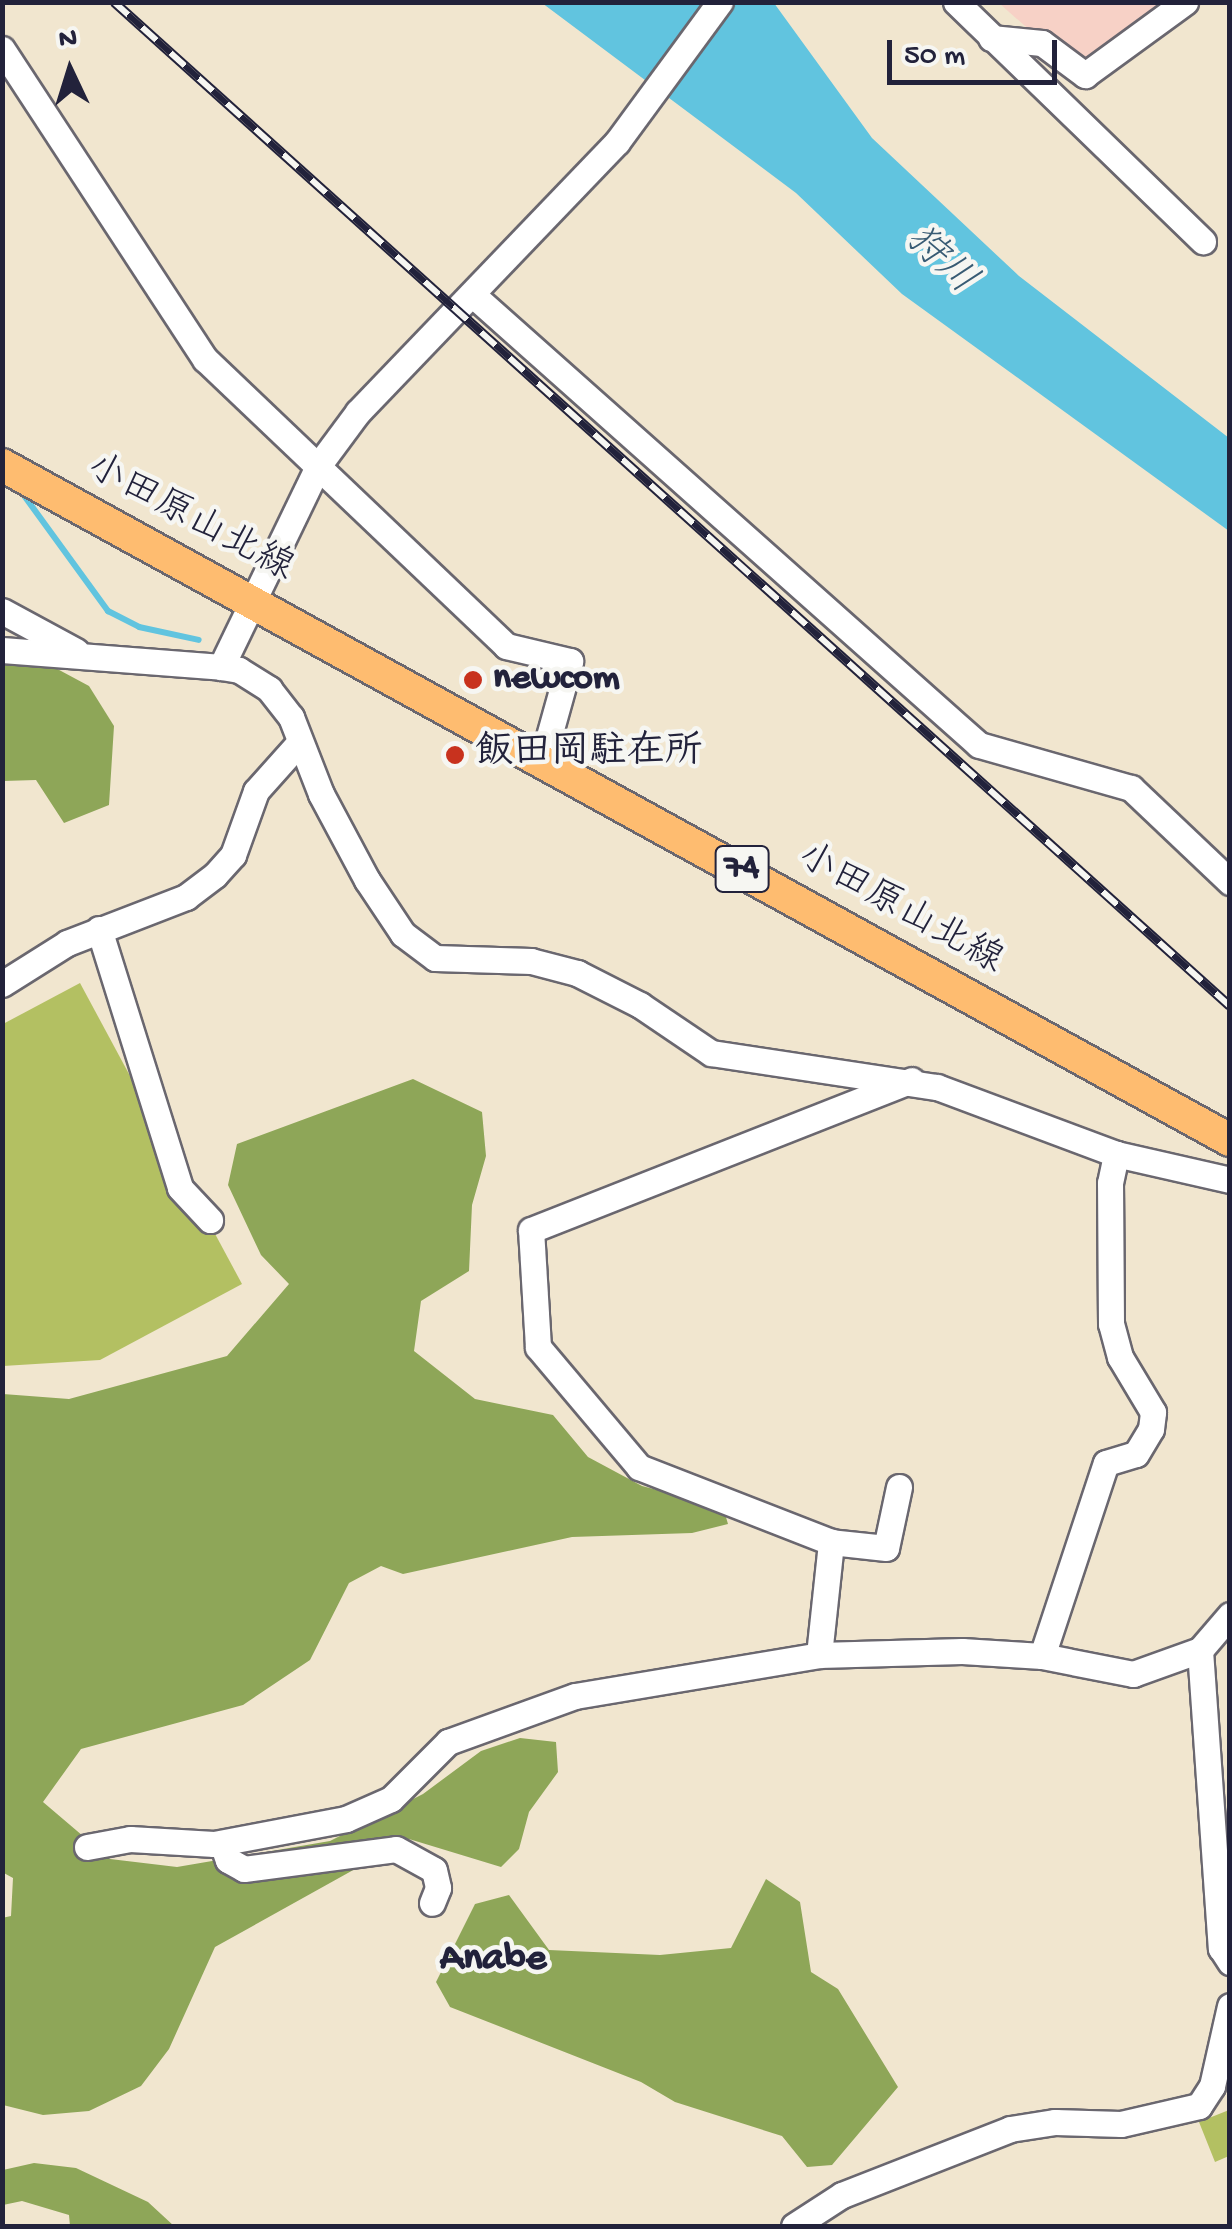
<!DOCTYPE html>
<html>
<head>
<meta charset="utf-8">
<style>
	body { margin:0 }
	#map { position:relative; width:1232px; height:2229px; overflow:hidden; background:#f1e6cf; font-family:"Gochi Hand","Klee One",sans-serif }
	div>[style] { position:absolute }
	.built>* { inset:0; background:#f7d1c6 }
	.green>* { inset:0; background:#b3c062 }
	.forest>* { inset:0; background:#8ea658 }
	.water>* { inset:0; background:#61c4df }
	.stream>* { height:6px; margin:-3px; padding:0 3px; transform-origin:3px; border-radius:3px; background:#61c4df }
	.roads { filter:drop-shadow(2px 0 #6a676f) drop-shadow(-2px 0 #6a676f) drop-shadow(0 2px #6a676f) drop-shadow(0 -2px #6a676f) }
	.minor>* { height:25px; margin:-12.5px; padding:0 12.5px; transform-origin:12.5px; border-radius:12.5px; background:#fff }
	.major>* { height:32px; margin:-16px; padding:0 16px; transform-origin:16px; border-radius:16px; background:#febc70 }
	.rail>* { height:10px; margin-top:-5px; transform-origin:0; background:repeating-linear-gradient(90deg,#f6f6f2 0 19px,#22223b 0 38px); box-sizing:border-box; border-block:2px solid #22223b }
	.dots>* { width:28px; height:28px; translate:-50% -50%; box-sizing:border-box; border:5px solid #f6f6f2; border-radius:50% }
	span { translate:-50% -50%; white-space:nowrap; text-align:center; line-height:1.15; -webkit-text-stroke:9px #f6f6f2; paint-order:stroke }
	.shield-label span { padding:2px 8px; background:#f6f6f2; border:2px solid; border-radius:8px; -webkit-text-stroke-width:0 }
	.shield-label { font-size:35px; color:#22223b; font-weight:700 }
	.street-label { font-size:38px; color:#22223b }
	.poi-label { font-size:38px; color:#22223b; font-weight:700 }
	.left { translate:0 -50%; text-align:left }
	.water-label { font-size:40px; color:#385b74; font-style:italic }
	.neighbourhood-label { font-size:40px; color:#22223b; font-weight:700 }
	.frame { position:absolute; inset:0; border:5px solid #22223b; pointer-events:none }
	.north { position:absolute; left:20px; top:20px; width:100px; height:100px; -webkit-text-stroke:8px #f6f6f2; paint-order:stroke; rotate:356deg; font-size:28px; font-weight:700; line-height:40px; text-align:center; color:#22223b }
	.north::after { content:''; display:block; margin:auto; width:35px; height:45px; background:#22223b; clip-path:polygon(50% 0,100% 100%,50% 72%,0 100%) }
	.scale { position:absolute; left:887px; top:40px; width:170px; height:45px; box-sizing:border-box; border:5px solid #22223b; border-top:0; padding-left:12px; font-size:30px; line-height:35px; white-space:nowrap; color:#22223b; -webkit-text-stroke:8px #f6f6f2; paint-order:stroke }
</style>
</head>
<body>
<div id="map">
	<div class="built">
		<i style="clip-path:polygon(999px 3px,1166px 3px,1071px 67px)"></i>
	</div>
	<div class="green">
		<i style="clip-path:polygon(80px 983px,242px 1284px,100px 1360px,3px 1366px,3px 1024px)"></i>
		<i style="clip-path:polygon(1229px 2110px,1229px 2156px,1215px 2162px,1199px 2122px)"></i>
	</div>
	<div class="forest">
		<i style="clip-path:polygon(2px 657px,48px 664px,89px 686px,114px 726px,109px 805px,64px 823px,36px 780px,3px 781px)"></i>
		<i style="clip-path:polygon(413px 1079px,482px 1112px,486px 1156px,472px 1205px,469px 1271px,421px 1301px,414px 1351px,475px 1399px,553px 1415px,588px 1457px,642px 1486px,723px 1507px,728px 1524px,692px 1533px,572px 1537px,403px 1574px,381px 1566px,349px 1583px,310px 1660px,243px 1705px,81px 1749px,43px 1802px,110px 1859px,177px 1867px,330px 1841px,423px 1794px,481px 1751px,520px 1738px,556px 1742px,558px 1772px,529px 1812px,519px 1849px,501px 1867px,409px 1839px,215px 1947px,169px 2049px,141px 2086px,89px 2111px,43px 2115px,3px 2105px,2px 1918px,11px 1916px,13px 1878px,2px 1872px,3px 1394px,69px 1399px,227px 1356px,289px 1284px,261px 1255px,228px 1185px,237px 1144px)"></i>
		<i style="clip-path:polygon(766px 1879px,800px 1902px,811px 1972px,838px 1989px,898px 2087px,832px 2165px,807px 2167px,782px 2136px,675px 2102px,641px 2082px,450px 2007px,436px 1982px,475px 1904px,509px 1895px,549px 1950px,660px 1955px,731px 1948px)"></i>
		<i style="clip-path:polygon(34px 2163px,76px 2168px,148px 2202px,174px 2226px,70px 2226px,69px 2215px,22px 2201px,3px 2205px,3px 2170px)"></i>
	</div>
	<div class="water">
		<i style="clip-path:polygon(542px 3px,774px 3px,872px 138px,1019px 276px,1229px 438px,1229px 531px,902px 294px,796px 193px)"></i>
	</div>
	<div class="stream">
		<i style="left:20px;top:490px;width:150px;rotate:54deg"></i>
		<i style="left:108px;top:611px;width:35px;rotate:27deg"></i>
		<i style="left:139px;top:627px;width:61px;rotate:12.2deg"></i>
	</div>
	<div class="roads">
		<div class="minor">
			<i style="left:956px;top:2px;width:344px;rotate:44.1deg"></i>
			<i style="left:991px;top:38px;width:51px;rotate:5.6deg"></i>
			<i style="left:1042px;top:43px;width:54px;rotate:36.7deg"></i>
			<i style="left:1085px;top:75px;width:124px;rotate:-36.1deg"></i>
			<i style="left:2px;top:49px;width:371px;rotate:56.8deg"></i>
			<i style="left:205px;top:359px;width:416px;rotate:43.6deg"></i>
			<i style="left:506px;top:646px;width:66px;rotate:13.2deg"></i>
			<i style="left:570px;top:661px;width:101px;rotate:105.6deg"></i>
			<i style="left:473px;top:295px;width:677px;rotate:41.65deg"></i>
			<i style="left:979px;top:745px;width:158px;rotate:15.8deg"></i>
			<i style="left:1131px;top:788px;width:137px;rotate:43.5deg"></i>
			<i style="left:2px;top:611px;width:84px;rotate:28.4deg"></i>
			<i style="left:2px;top:650px;width:220px;rotate:4.4deg"></i>
			<i style="left:221px;top:667px;width:18px;rotate:9deg"></i>
			<i style="left:239px;top:670px;width:36px;rotate:32deg"></i>
			<i style="left:269px;top:689px;width:36px;rotate:52deg"></i>
			<i style="left:291px;top:717px;width:83px;rotate:68.7deg"></i>
			<i style="left:321px;top:794px;width:98px;rotate:61.9deg"></i>
			<i style="left:367px;top:880px;width:65px;rotate:56.3deg"></i>
			<i style="left:403px;top:934px;width:40px;rotate:37deg"></i>
			<i style="left:435px;top:958px;width:96px;rotate:1.8deg"></i>
			<i style="left:531px;top:961px;width:48px;rotate:14.6deg"></i>
			<i style="left:577px;top:973px;width:71px;rotate:26.9deg"></i>
			<i style="left:640px;top:1005px;width:86px;rotate:34.1deg"></i>
			<i style="left:711px;top:1053px;width:229px;rotate:8.6deg"></i>
			<i style="left:937px;top:1087px;width:191px;rotate:20.5deg"></i>
			<i style="left:1116px;top:1154px;width:117px;rotate:12.8deg"></i>
			<i style="left:221px;top:667px;width:223px;rotate:-64.2deg"></i>
			<i style="left:318px;top:466px;width:67px;rotate:-53.5deg"></i>
			<i style="left:358px;top:412px;width:374px;rotate:-46.2deg"></i>
			<i style="left:617px;top:142px;width:174px;rotate:-53.7deg"></i>
			<i style="left:99px;top:929px;width:271px;rotate:72.6deg"></i>
			<i style="left:180px;top:1188px;width:44px;rotate:46.8deg"></i>
			<i style="left:2px;top:984px;width:77px;rotate:-32.2deg"></i>
			<i style="left:67px;top:943px;width:128px;rotate:-21.1deg"></i>
			<i style="left:186px;top:897px;width:36px;rotate:-37deg"></i>
			<i style="left:215px;top:875px;width:27px;rotate:-48deg"></i>
			<i style="left:233px;top:855px;width:68px;rotate:-70.2deg"></i>
			<i style="left:256px;top:791px;width:63px;rotate:-48.2deg"></i>
			<i style="left:899px;top:1487px;width:62px;rotate:102deg"></i>
			<i style="left:886px;top:1548px;width:55px;rotate:-173.8deg"></i>
			<i style="left:831px;top:1542px;width:206px;rotate:-158.7deg"></i>
			<i style="left:639px;top:1467px;width:157px;rotate:-130.1deg"></i>
			<i style="left:538px;top:1347px;width:117px;rotate:-93.4deg"></i>
			<i style="left:531px;top:1230px;width:409px;rotate:-21.5deg"></i>
			<i style="left:1200px;top:1650px;width:299px;rotate:86deg"></i>
			<i style="left:1221px;top:1948px;width:17px;rotate:57deg"></i>
			<i style="left:819px;top:1655px;width:114px;rotate:-83.9deg"></i>
			<i style="left:1042px;top:1656px;width:203px;rotate:-71.7deg"></i>
			<i style="left:1106px;top:1463px;width:31px;rotate:-17deg"></i>
			<i style="left:1136px;top:1454px;width:29px;rotate:-59deg"></i>
			<i style="left:1151px;top:1429px;width:17px;rotate:-83deg"></i>
			<i style="left:1153px;top:1412px;width:64px;rotate:-121deg"></i>
			<i style="left:1120px;top:1357px;width:34px;rotate:-105deg"></i>
			<i style="left:1111px;top:1324px;width:141px;rotate:-90.4deg"></i>
			<i style="left:1110px;top:1183px;width:30px;rotate:-78deg"></i>
			<i style="left:222px;top:1843px;width:18px;rotate:71deg"></i>
			<i style="left:228px;top:1860px;width:18px;rotate:29deg"></i>
			<i style="left:244px;top:1869px;width:153px;rotate:-7.5deg"></i>
			<i style="left:396px;top:1849px;width:43px;rotate:28.9deg"></i>
			<i style="left:434px;top:1870px;width:18px;rotate:77deg"></i>
			<i style="left:438px;top:1888px;width:16px;rotate:112deg"></i>
			<i style="left:87px;top:1847px;width:44px;rotate:-10.5deg"></i>
			<i style="left:130px;top:1839px;width:84px;rotate:3.4deg"></i>
			<i style="left:214px;top:1844px;width:134px;rotate:-10.7deg"></i>
			<i style="left:346px;top:1819px;width:49px;rotate:-24deg"></i>
			<i style="left:391px;top:1799px;width:81px;rotate:-45deg"></i>
			<i style="left:448px;top:1742px;width:135px;rotate:-19.9deg"></i>
			<i style="left:575px;top:1696px;width:247px;rotate:-9.5deg"></i>
			<i style="left:819px;top:1655px;width:143px;rotate:-1.6deg"></i>
			<i style="left:962px;top:1651px;width:80px;rotate:3.6deg"></i>
			<i style="left:1042px;top:1656px;width:93px;rotate:11.2deg"></i>
			<i style="left:1133px;top:1674px;width:71px;rotate:-19.7deg"></i>
			<i style="left:1200px;top:1650px;width:46px;rotate:-49.4deg"></i>
			<i style="left:794px;top:2226px;width:57px;rotate:-32.9deg"></i>
			<i style="left:842px;top:2195px;width:180px;rotate:-21.4deg"></i>
			<i style="left:1010px;top:2129px;width:46px;rotate:-8.8deg"></i>
			<i style="left:1055px;top:2122px;width:66px;rotate:1.7deg"></i>
			<i style="left:1121px;top:2124px;width:80px;rotate:-13deg"></i>
			<i style="left:1199px;top:2106px;width:24px;rotate:-57deg"></i>
			<i style="left:1212px;top:2086px;width:82px;rotate:-77.3deg"></i>
		</div>
		<div class="major">
			<i style="left:2px;top:465px;width:1401px;rotate:28.8deg"></i>
		</div>
	</div>
	<div class="rail">
		<i style="left:114px;top:2px;width:1501px;rotate:41.98deg"></i>
	</div>
	<div class="dots">
		<i style="left:473px;top:680px;background:#c8321e"></i>
		<i style="left:455px;top:755px;background:#c8321e"></i>
	</div>
	<div class="shield-label">
		<span style="left:742px;top:869px">74</span>
	</div>
	<div class="street-label">
		<span style="left:189px;top:520px;rotate:28deg">小田原山北線</span>
		<span style="left:899px;top:911px;rotate:29deg">小田原山北線</span>
	</div>
	<div class="poi-label">
		<span class="left" style="left:493px;top:680px">newcom</span>
		<span class="left" style="left:475px;top:755px">飯田岡駐在所</span>
	</div>
	<div class="water-label">
		<span style="left:939px;top:262px;rotate:43deg">狩川</span>
	</div>
	<div class="neighbourhood-label">
		<span style="left:493px;top:1960px">Anabe</span>
	</div>
	<div class="frame"></div>
	<div class="north">N</div>
	<div class="scale">50 m</div>
</div>
</body>
</html>
